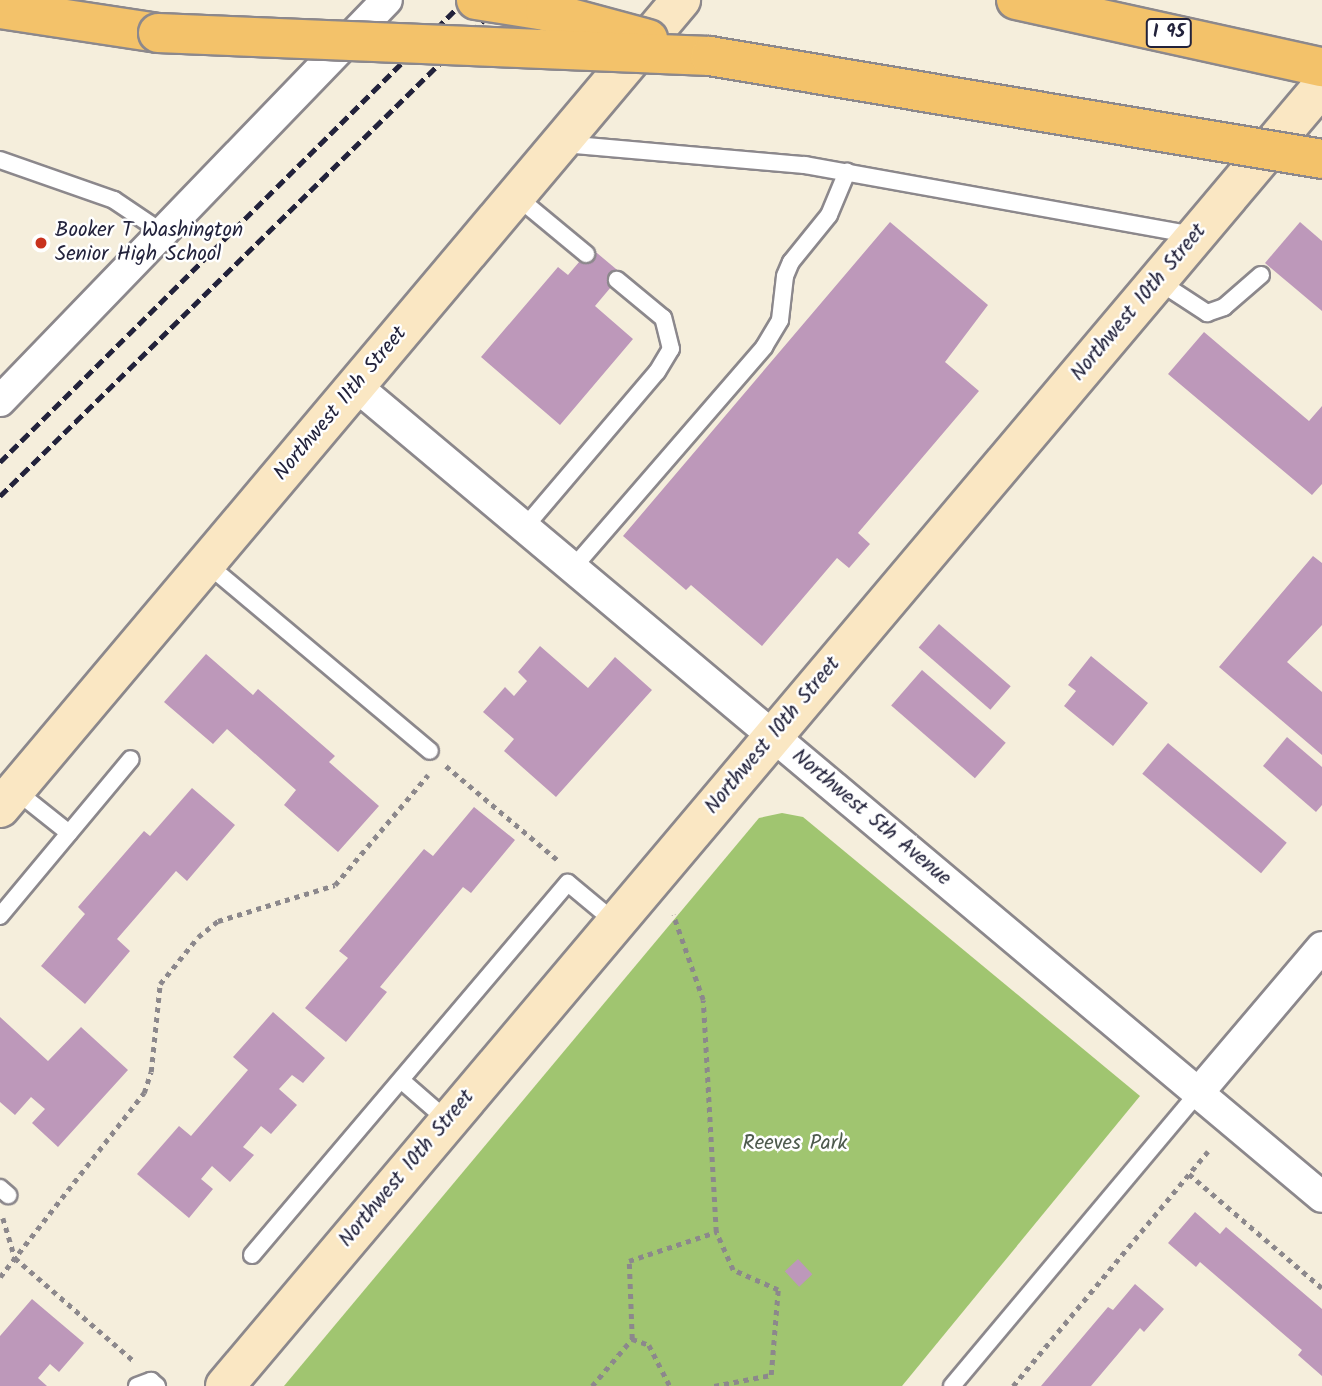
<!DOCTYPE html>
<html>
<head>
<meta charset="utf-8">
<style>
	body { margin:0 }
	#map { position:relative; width:1322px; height:1386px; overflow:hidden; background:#f5eedc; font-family:Kalam,sans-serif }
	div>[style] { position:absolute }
	.green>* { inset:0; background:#a0c570 }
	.building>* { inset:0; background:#bd98ba; transform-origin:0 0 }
	.path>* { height:4.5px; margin-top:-2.25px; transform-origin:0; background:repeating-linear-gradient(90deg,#8c888c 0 5px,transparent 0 10px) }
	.roads { filter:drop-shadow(2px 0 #8c888c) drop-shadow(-2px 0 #8c888c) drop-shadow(0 2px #8c888c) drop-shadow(0 -2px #8c888c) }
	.lane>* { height:16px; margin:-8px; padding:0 8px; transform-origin:8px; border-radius:8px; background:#fff }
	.street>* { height:30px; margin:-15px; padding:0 15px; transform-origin:15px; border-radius:15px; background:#fff }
	.secondary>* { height:38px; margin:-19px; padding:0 19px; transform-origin:19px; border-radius:19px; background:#fae7c3 }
	.highway>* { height:38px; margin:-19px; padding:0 19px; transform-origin:19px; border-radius:19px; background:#f3c26a }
	.rail>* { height:5px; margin-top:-2.5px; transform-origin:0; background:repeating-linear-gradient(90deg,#22223b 0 10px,transparent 0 15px) }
	.bridges { filter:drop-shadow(2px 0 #8c888c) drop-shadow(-2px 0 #8c888c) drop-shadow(0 2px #8c888c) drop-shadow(0 -2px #8c888c) }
	.highway-bridge>* { height:38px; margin:-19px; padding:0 19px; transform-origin:19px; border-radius:19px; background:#f3c26a }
	.dots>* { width:19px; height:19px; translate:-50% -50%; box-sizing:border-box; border:4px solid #fff; border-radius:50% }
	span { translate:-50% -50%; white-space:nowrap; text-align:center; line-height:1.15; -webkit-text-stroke:5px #fff; paint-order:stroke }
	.shield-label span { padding:2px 5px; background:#fff; border:2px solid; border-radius:5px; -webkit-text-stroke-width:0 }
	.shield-label { font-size:19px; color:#22223b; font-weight:700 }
	.poi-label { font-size:21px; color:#22223b }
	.left { translate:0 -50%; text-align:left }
	.street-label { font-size:21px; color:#22223b }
	.park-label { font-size:21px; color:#4e5b4e }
</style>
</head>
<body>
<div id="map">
	<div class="green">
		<i style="clip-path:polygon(782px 813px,803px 817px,1140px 1096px,902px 1386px,284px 1386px,759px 818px)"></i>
	</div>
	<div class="building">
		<i style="clip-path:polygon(890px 222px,988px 305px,945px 362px,979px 391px,858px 533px,870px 544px,849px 568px,837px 558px,762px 646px,691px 585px,686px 590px,623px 536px)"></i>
		<i style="clip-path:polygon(1300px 222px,1322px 241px,1322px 311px,1265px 263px)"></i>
		<i style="clip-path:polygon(591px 248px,622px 274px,595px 306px,633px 339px,560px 425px,481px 357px,558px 267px,568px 275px)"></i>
		<i style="clip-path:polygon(1204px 332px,1309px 421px,1322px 406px,1322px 484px,1312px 495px,1168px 374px)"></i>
		<i style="clip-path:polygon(1313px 556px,1322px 563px,1322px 625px,1287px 662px,1322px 692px,1322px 755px,1219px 667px)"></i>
		<i style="left:939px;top:624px;width:95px;height:31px;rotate:41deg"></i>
		<i style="clip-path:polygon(540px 646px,588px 688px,615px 657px,652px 690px,556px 797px,504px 751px,514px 739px,483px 712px,505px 687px,514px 696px,527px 681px,518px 672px)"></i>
		<i style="clip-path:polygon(206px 654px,253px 695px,258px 689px,335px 756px,329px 762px,379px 806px,338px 852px,284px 805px,296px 790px,227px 729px,213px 744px,164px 702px)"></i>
		<i style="clip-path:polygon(1091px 656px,1148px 703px,1113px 746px,1064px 706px,1076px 691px,1068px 685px)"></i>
		<i style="left:922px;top:670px;width:111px;height:47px;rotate:41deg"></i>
		<i style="clip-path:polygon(1287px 737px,1322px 767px,1322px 805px,1316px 812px,1263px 766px)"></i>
		<i style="left:1168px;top:743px;width:155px;height:40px;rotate:40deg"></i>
		<i style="clip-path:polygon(192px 788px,235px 825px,187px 881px,176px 871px,117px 939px,130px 951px,85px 1004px,41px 966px,85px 914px,78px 907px,144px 831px,150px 836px)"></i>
		<i style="clip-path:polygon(474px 807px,515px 840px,471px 893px,463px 887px,380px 987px,387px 992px,346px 1042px,305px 1008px,348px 958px,339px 951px,424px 849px,433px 856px)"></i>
		<i style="clip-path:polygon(273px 1012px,325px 1058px,303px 1083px,292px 1075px,279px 1089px,297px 1105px,271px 1134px,261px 1126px,243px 1147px,254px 1155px,230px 1182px,212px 1166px,201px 1179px,213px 1189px,189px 1218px,137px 1174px,179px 1126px,191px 1136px,248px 1070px,233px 1057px)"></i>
		<i style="clip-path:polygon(0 1017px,48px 1061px,81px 1027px,128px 1070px,58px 1147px,32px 1123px,45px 1109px,31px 1097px,15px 1115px,0 1102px)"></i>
		<i style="clip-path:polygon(1195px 1212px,1220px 1234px,1226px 1227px,1322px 1309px,1322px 1376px,1298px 1355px,1302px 1350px,1200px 1262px,1196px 1267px,1168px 1243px)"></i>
		<i style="left:798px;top:1259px;width:21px;height:18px;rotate:47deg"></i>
		<i style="clip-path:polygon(1135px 1284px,1164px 1309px,1144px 1332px,1140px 1328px,1091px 1386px,1041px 1386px,1108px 1307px,1113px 1310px)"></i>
		<i style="clip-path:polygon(32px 1299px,84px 1343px,59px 1372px,50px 1364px,38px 1378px,47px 1386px,0 1386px,0 1336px)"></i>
	</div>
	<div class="path">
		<i style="left:446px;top:766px;width:149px;rotate:40.1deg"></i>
		<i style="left:1189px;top:1174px;width:175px;rotate:40.6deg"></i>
		<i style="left:3px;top:1218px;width:42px;rotate:73.3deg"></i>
		<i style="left:15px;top:1258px;width:159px;rotate:40.9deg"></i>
		<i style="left:0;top:1277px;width:234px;rotate:-52deg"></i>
		<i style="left:144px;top:1093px;width:22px;rotate:-72deg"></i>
		<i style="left:151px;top:1072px;width:88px;rotate:-84.2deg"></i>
		<i style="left:160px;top:984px;width:60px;rotate:-51deg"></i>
		<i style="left:198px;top:937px;width:26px;rotate:-39deg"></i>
		<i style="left:218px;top:921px;width:122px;rotate:-17.1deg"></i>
		<i style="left:335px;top:885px;width:144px;rotate:-49.8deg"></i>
		<i style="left:632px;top:1339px;width:18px;rotate:19deg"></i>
		<i style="left:649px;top:1345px;width:46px;rotate:62.9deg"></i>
		<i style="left:592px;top:1386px;width:62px;rotate:-49.6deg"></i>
		<i style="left:632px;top:1339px;width:78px;rotate:-92.2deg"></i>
		<i style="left:629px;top:1261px;width:92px;rotate:-18.4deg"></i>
		<i style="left:716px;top:1232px;width:232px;rotate:-93.2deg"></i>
		<i style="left:703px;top:1000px;width:90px;rotate:-109.4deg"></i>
		<i style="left:714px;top:1386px;width:58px;rotate:-10.9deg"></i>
		<i style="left:771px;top:1375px;width:85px;rotate:-85.3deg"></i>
		<i style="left:778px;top:1290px;width:49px;rotate:-156deg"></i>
		<i style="left:733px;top:1270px;width:42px;rotate:-114.1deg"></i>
		<i style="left:1013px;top:1386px;width:305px;rotate:-50.3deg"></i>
	</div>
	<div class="roads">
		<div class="lane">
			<i style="left:563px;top:144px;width:243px;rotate:5deg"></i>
			<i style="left:805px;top:165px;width:396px;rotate:10.2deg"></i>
			<i style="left:0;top:160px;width:121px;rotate:19.3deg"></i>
			<i style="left:114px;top:200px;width:59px;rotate:34deg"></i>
			<i style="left:516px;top:196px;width:91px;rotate:39.6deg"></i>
			<i style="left:1158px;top:281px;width:59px;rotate:33.1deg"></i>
			<i style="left:1207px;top:313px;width:18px;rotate:-19deg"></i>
			<i style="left:1224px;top:307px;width:49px;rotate:-40.9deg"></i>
			<i style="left:524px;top:528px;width:205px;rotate:-49.6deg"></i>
			<i style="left:657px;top:372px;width:27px;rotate:-59deg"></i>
			<i style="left:671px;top:349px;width:32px;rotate:-104deg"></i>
			<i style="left:663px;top:318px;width:60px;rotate:-140.4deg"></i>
			<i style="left:206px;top:563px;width:292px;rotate:40deg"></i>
			<i style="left:572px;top:569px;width:294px;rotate:-49.1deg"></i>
			<i style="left:764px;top:347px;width:31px;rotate:-59deg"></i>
			<i style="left:780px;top:320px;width:44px;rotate:-83.5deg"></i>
			<i style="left:785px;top:276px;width:15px;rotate:-67deg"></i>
			<i style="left:791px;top:262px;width:60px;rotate:-51deg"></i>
			<i style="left:829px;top:215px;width:47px;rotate:-67.3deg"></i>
			<i style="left:15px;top:790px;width:69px;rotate:38.5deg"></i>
			<i style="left:0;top:916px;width:204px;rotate:-50.2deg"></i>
			<i style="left:401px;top:1080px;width:62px;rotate:41.1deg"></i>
			<i style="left:0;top:1188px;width:11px;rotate:41deg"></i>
			<i style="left:252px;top:1255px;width:488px;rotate:-49.7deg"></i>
			<i style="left:568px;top:883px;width:61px;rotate:39.7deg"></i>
			<i style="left:137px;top:1386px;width:15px;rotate:-20deg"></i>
			<i style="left:151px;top:1381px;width:8px;rotate:40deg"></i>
			<i style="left:952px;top:1386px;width:384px;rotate:-50deg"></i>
		</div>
		<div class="street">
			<i style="left:356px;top:386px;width:1261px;rotate:40.01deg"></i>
			<i style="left:0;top:401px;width:557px;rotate:-46.02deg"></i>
			<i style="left:1199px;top:1092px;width:190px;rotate:-49.7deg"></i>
		</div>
		<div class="secondary">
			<i style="left:0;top:808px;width:1057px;rotate:-49.88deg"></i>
			<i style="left:225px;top:1386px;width:1701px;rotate:-49.84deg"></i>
		</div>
		<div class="highway">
			<i style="left:1016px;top:0;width:313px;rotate:12.4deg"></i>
			<i style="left:0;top:9px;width:160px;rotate:8.6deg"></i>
		</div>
	</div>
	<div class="rail">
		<i style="left:0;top:462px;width:655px;rotate:-44.81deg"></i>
		<i style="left:0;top:496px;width:707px;rotate:-44.54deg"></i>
	</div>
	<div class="bridges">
		<div class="highway-bridge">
			<i style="left:476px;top:0;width:70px;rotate:9.1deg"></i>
			<i style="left:545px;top:11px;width:107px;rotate:15.2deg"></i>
			<i style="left:158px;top:33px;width:552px;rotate:2.39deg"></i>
			<i style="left:710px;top:56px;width:621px;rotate:9.55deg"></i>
		</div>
	</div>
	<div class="dots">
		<i style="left:41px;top:243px;background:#c8321e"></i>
	</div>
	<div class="shield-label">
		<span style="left:1169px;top:33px">I 95</span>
	</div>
	<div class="poi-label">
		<span class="left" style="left:55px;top:243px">Booker T Washington<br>Senior High School</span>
	</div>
	<div class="street-label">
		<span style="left:1139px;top:303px;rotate:-50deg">Northwest 10th Street</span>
		<span style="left:341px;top:404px;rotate:-50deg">Northwest 11th Street</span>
		<span style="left:773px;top:736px;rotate:-50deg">Northwest 10th Street</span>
		<span style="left:871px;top:818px;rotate:40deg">Northwest 5th Avenue</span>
		<span style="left:407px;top:1169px;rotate:-50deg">Northwest 10th Street</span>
	</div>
	<div class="park-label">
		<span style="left:795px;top:1144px">Reeves Park</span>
	</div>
</div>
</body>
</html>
